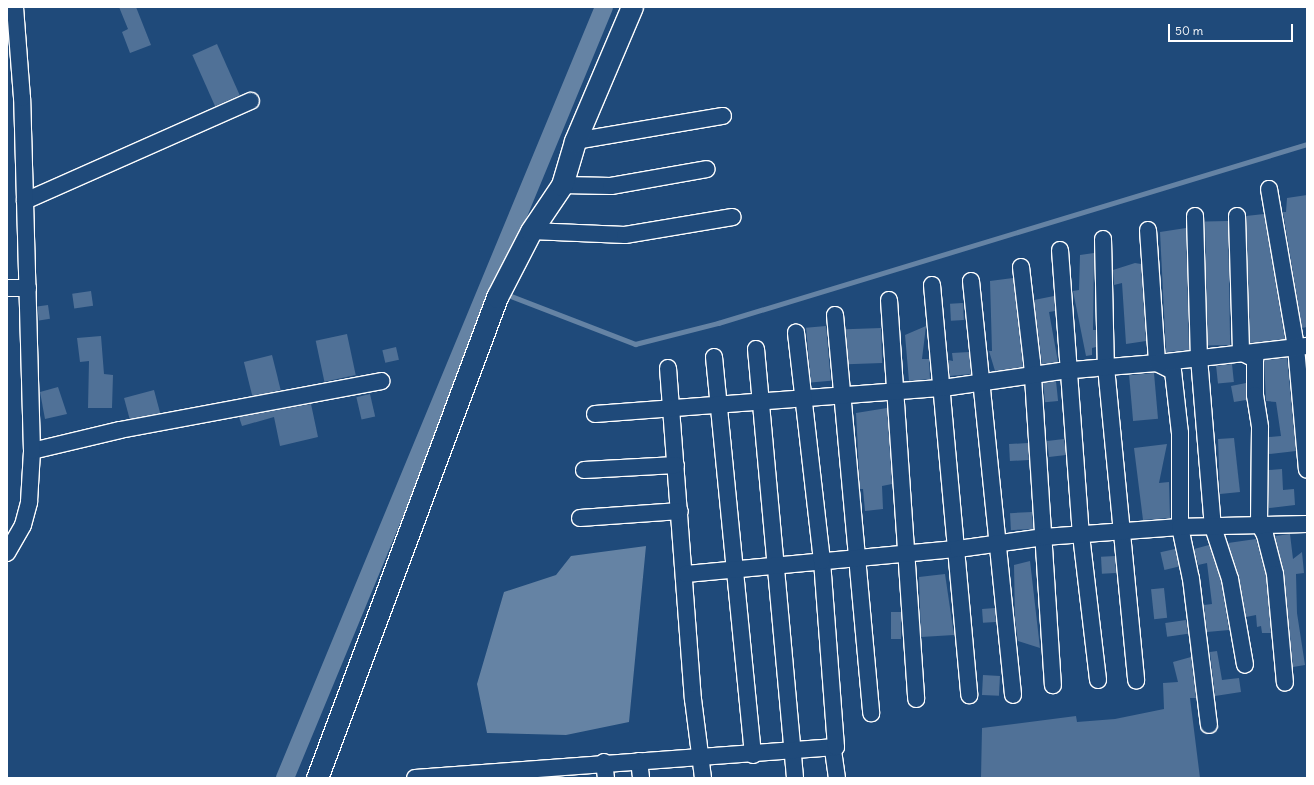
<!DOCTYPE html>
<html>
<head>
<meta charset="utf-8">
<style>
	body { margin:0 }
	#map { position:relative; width:1314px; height:785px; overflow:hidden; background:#1f4a7a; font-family:Delius,sans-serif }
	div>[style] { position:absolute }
	.water>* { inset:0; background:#6583a4 }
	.stream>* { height:5px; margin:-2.5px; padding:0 2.5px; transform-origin:2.5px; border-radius:2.5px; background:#6583a4 }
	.canal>* { height:18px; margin:-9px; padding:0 9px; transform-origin:9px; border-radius:9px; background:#6583a4 }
	.building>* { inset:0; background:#507197; transform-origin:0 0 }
	.roads { filter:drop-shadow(1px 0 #fff) drop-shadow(-1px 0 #fff) drop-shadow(0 1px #fff) drop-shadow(0 -1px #fff) }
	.minor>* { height:16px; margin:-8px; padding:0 8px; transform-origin:8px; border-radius:8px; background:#1f4a7a }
	.major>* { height:21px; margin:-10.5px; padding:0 10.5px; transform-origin:10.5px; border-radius:10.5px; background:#1f4a7a }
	span { translate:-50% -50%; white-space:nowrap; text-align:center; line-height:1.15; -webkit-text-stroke:3px #1f4a7a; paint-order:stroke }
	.frame { position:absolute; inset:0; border:8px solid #fff; pointer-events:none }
	.scale { position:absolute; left:1168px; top:24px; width:125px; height:18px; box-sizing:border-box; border:2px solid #fff; border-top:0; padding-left:5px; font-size:12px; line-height:14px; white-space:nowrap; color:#fff; -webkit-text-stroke:3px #1f4a7a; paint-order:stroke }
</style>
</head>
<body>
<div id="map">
	<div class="water">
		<i style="clip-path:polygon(646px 546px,629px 722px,566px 735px,487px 733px,477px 684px,504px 592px,556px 575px,571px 556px)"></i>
	</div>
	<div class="stream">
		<i style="left:503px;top:293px;width:142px;rotate:21.1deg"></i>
		<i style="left:635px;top:344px;width:86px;rotate:-14.2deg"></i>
		<i style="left:718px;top:323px;width:616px;rotate:-16.9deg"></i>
	</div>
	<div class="canal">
		<i style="left:285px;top:778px;width:834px;rotate:-67.52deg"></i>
	</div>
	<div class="building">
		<i style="clip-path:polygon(119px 7px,136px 7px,151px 45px,130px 53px,122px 32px,128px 29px)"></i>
		<i style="left:217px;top:44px;width:56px;height:27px;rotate:66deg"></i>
		<i style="clip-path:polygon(1307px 195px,1307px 327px,1302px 328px,1283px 212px,1286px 212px,1287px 198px)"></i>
		<i style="clip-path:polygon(1264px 214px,1285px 339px,1250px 343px,1246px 216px)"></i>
		<i style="left:1228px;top:221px;width:124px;height:23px;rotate:89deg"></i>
		<i style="clip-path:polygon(1186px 228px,1189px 350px,1166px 352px,1160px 232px)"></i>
		<i style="clip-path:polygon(1094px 253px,1093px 330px,1096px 330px,1096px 347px,1092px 348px,1092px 355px,1086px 356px,1073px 291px,1079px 290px,1080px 255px)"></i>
		<i style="clip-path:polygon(1135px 263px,1141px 264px,1146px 341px,1126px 344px,1122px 283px,1114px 285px,1113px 270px)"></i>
		<i style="clip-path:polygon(1013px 278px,1023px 367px,995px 371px,989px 351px,992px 351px,990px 281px)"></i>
		<i style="left:91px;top:291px;width:15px;height:19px;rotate:82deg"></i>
		<i style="clip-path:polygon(1054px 296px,1055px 311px,1049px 312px,1058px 362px,1042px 364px,1034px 300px)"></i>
		<i style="left:963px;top:303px;width:17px;height:13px;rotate:87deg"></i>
		<i style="left:48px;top:305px;width:14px;height:11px;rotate:82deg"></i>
		<i style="left:826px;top:326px;width:55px;height:20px;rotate:85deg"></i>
		<i style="clip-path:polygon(926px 326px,922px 359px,929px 359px,930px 379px,909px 381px,905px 335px)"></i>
		<i style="left:881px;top:328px;width:35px;height:35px;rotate:88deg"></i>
		<i style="left:347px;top:334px;width:42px;height:32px;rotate:78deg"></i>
		<i style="clip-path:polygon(101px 336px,104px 374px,113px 375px,112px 408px,88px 408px,89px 361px,80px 362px,77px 338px)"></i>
		<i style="left:396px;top:347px;width:13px;height:14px;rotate:77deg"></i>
		<i style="clip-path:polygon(969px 352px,971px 374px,950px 376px,948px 360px,953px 361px,952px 353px)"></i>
		<i style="left:272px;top:355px;width:36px;height:29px;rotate:76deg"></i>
		<i style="clip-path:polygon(1287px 358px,1296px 451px,1269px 454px,1269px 437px,1281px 436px,1276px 402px,1266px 401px,1264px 360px)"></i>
		<i style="left:1232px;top:364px;width:18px;height:16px;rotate:84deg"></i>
		<i style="left:1154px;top:373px;width:46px;height:25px;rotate:85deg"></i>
		<i style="left:1056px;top:381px;width:20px;height:13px;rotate:84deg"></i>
		<i style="clip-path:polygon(1246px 383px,1246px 400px,1234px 402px,1231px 386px)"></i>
		<i style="clip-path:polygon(58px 387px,67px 414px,45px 419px,40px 392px)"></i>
		<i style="left:154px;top:390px;width:24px;height:31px;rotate:75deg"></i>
		<i style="left:370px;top:394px;width:23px;height:14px;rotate:77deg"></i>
		<i style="clip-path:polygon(311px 404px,318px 437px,280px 446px,274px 417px,242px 426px,239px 417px)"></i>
		<i style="clip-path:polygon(887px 408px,892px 484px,882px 486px,883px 509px,865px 511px,863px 489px,860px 489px,856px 413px)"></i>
		<i style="clip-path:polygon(1234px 438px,1240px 492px,1220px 494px,1218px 439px)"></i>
		<i style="left:1064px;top:439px;width:16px;height:17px;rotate:83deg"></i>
		<i style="left:1028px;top:443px;width:17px;height:19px;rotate:87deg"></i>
		<i style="clip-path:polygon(1167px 444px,1159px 483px,1169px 482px,1170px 518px,1143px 520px,1134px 448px)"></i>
		<i style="clip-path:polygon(1282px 469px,1283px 490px,1294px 489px,1295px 505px,1269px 508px,1269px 470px)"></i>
		<i style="left:1032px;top:512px;width:17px;height:22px;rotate:87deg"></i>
		<i style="clip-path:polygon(1290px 534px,1293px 559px,1302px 552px,1304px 573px,1296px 574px,1297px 613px,1305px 665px,1293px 667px,1284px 573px,1275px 536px)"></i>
		<i style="clip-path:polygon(1256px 539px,1266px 576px,1271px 633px,1262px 633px,1261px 626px,1257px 627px,1256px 615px,1246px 617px,1239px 577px,1228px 543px)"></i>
		<i style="clip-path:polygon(1209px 545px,1221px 581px,1229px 630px,1207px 632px,1204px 605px,1212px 604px,1207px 563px,1198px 565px,1194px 549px)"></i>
		<i style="left:1175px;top:549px;width:18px;height:15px;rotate:77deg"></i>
		<i style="left:1115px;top:556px;width:17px;height:14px;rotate:87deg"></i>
		<i style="clip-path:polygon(1030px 561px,1040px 648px,1018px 641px,1015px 620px,1014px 565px)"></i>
		<i style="clip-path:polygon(945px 574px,954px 635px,921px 637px,919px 577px)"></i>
		<i style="left:1164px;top:588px;width:30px;height:13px;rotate:84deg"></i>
		<i style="left:995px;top:608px;width:14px;height:13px;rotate:86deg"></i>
		<i style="left:891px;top:612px;width:10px;height:27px"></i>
		<i style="left:1186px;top:620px;width:14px;height:21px;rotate:82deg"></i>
		<i style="clip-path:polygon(1217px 651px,1222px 680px,1239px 678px,1241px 692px,1215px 696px,1210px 652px)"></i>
		<i style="clip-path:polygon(1191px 657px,1196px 698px,1190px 698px,1200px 778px,981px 778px,982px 728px,1076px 716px,1077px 722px,1115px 719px,1164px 709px,1163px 683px,1178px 682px,1173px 662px)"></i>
		<i style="left:983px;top:675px;width:17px;height:20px;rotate:3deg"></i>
	</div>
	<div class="roads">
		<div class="minor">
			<i style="left:575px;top:141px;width:150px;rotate:-9.6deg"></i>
			<i style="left:562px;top:185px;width:49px;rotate:1.2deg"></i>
			<i style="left:611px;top:186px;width:97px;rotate:-10deg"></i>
			<i style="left:1269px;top:189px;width:160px;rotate:80.3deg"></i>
			<i style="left:1296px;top:347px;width:123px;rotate:84.9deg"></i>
			<i style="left:25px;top:201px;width:247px;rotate:-23.9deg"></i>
			<i style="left:1195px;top:216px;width:142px;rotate:88.4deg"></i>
			<i style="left:1199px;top:358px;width:170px;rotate:85.3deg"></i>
			<i style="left:1213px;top:527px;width:55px;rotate:71.9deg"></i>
			<i style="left:1230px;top:579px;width:87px;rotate:80.1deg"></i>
			<i style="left:1237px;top:216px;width:136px;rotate:88.3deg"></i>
			<i style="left:1241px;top:352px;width:16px;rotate:27deg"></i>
			<i style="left:1255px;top:359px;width:36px;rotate:90deg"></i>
			<i style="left:1255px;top:395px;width:33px;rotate:81deg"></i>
			<i style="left:1260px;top:428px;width:96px;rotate:90.6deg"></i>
			<i style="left:1259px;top:524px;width:13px;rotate:61deg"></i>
			<i style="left:1265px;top:535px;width:40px;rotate:75.6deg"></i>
			<i style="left:1275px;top:574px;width:109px;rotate:84.8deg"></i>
			<i style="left:1148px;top:230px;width:133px;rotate:86.1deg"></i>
			<i style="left:1157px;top:363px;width:18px;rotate:27deg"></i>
			<i style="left:1173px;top:371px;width:62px;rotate:83.6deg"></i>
			<i style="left:1180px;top:433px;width:94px;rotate:90deg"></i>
			<i style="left:1180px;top:527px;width:53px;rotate:78.1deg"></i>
			<i style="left:1191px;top:579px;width:147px;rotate:83deg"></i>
			<i style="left:531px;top:231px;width:94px;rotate:2.4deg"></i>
			<i style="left:625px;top:235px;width:109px;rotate:-9.5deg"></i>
			<i style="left:1103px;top:239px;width:128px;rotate:88.7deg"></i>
			<i style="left:1106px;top:367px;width:315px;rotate:84.5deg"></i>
			<i style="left:1060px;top:250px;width:286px;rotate:85.8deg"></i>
			<i style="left:1081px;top:535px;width:146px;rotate:83.3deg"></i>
			<i style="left:1021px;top:267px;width:96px;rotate:83.4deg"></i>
			<i style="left:1032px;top:362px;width:324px;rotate:86.3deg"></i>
			<i style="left:971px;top:281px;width:416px;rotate:84.2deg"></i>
			<i style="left:932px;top:285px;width:412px;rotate:84.8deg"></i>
			<i style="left:7px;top:288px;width:21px"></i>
			<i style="left:889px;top:300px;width:400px;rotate:86.1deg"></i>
			<i style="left:835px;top:315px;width:400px;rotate:84.8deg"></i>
			<i style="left:756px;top:349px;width:431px;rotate:84.8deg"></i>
			<i style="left:714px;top:357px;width:400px;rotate:84.4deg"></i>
			<i style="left:668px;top:368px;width:332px;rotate:85.7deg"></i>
			<i style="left:693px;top:699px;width:80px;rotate:82.8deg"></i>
			<i style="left:595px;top:414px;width:349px;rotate:-4.3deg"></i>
			<i style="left:943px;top:388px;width:119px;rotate:-8.2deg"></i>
			<i style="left:1061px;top:371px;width:96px;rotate:-4.8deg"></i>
			<i style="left:1157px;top:363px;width:151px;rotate:-6.5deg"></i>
			<i style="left:32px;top:451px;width:90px;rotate:-13.4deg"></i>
			<i style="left:120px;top:430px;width:266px;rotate:-10.6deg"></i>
			<i style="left:584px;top:470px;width:92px;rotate:-3.1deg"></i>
			<i style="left:580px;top:518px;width:100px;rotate:-4deg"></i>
			<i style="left:7px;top:553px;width:32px;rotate:-60deg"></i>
			<i style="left:23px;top:525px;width:24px;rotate:-75deg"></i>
			<i style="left:29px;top:502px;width:51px;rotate:-86.6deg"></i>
			<i style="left:32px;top:451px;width:353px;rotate:-91.6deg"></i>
			<i style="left:22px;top:98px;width:91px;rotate:-94.4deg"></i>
			<i style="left:686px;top:574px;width:273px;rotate:-5.3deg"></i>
			<i style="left:958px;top:549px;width:87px;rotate:-7.9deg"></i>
			<i style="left:1044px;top:537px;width:136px;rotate:-4.2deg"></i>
			<i style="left:1180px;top:527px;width:127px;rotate:-1.4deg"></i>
			<i style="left:833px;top:750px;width:28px;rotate:82deg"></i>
			<i style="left:639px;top:761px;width:17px;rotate:83deg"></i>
			<i style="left:604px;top:762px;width:16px;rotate:83deg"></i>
			<i style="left:415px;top:778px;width:422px;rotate:-4.2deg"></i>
			<i style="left:836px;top:747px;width:187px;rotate:-94.3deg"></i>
			<i style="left:822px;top:561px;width:230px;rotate:-96.5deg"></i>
		</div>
		<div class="major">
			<i style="left:317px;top:778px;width:514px;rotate:-69.48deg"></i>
			<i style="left:497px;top:297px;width:74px;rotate:-62.7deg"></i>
			<i style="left:531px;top:231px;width:55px;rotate:-56deg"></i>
			<i style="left:562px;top:185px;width:46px;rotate:-73.5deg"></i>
			<i style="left:575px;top:141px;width:146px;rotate:-67deg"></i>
		</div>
	</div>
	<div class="frame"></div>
	<div class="scale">50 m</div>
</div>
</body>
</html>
